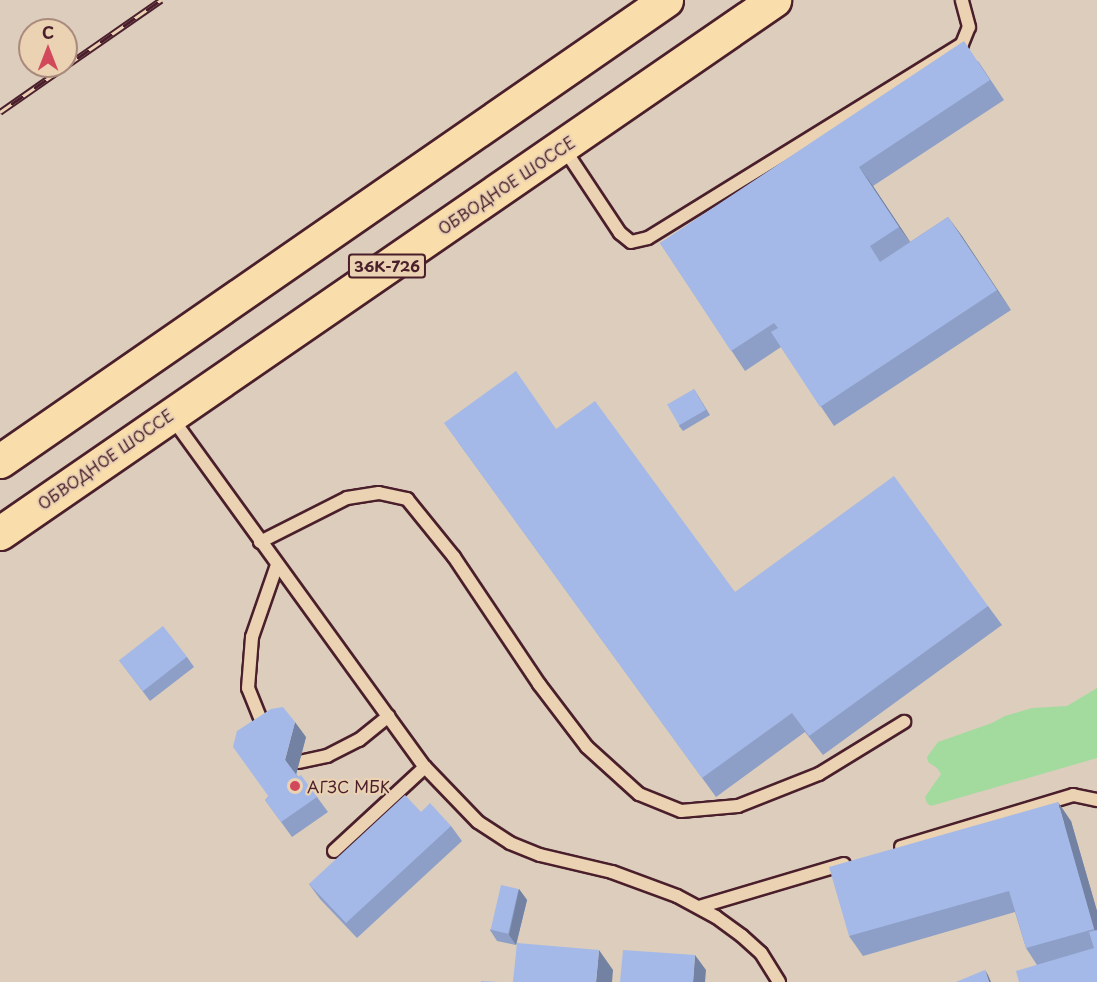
<!DOCTYPE html>
<html>
<head>
<meta charset="utf-8">
<style>
	body { margin:0 }
	#map { position:relative; width:1097px; height:982px; overflow:hidden; background:#dccdbd; font-family:"Playpen Sans",sans-serif }
	div>[style] { position:absolute }
	.green>* { inset:0; background:#a3db9f }
	.roads { filter:drop-shadow(2px 0 #4a1f2b) drop-shadow(-2px 0 #4a1f2b) drop-shadow(0 2px #4a1f2b) drop-shadow(0 -2px #4a1f2b) }
	.service>* { height:12px; margin:-6px; padding:0 6px; transform-origin:6px; border-radius:6px; background:#ead2b3 }
	.primary>* { height:33px; margin:-16.5px; padding:0 16.5px; transform-origin:16.5px; border-radius:16.5px; background:#f9deab }
	.rail>* { height:7px; margin-top:-3.5px; transform-origin:0; background:repeating-linear-gradient(90deg,#ead2b3 0 14px,#4a1f2b 0 28px); box-sizing:border-box; border-block:2px solid #4a1f2b }
	.wall>* { inset:0; background:#8d9fc7 }
	.shaded-wall>* { inset:0; background:#7382a2 }
	.building>* { inset:0; background:#a4b9e7; transform-origin:0 0 }
	.dots>* { width:16px; height:16px; translate:-50% -50%; box-sizing:border-box; border:3px solid #ead2b3; border-radius:50% }
	span { translate:-50% -50%; white-space:nowrap; text-align:center; line-height:1.15; -webkit-text-stroke:4.5px #ead2b3; paint-order:stroke }
	.shield-label span { padding:2px 4px; background:#ead2b3; border:2px solid; border-radius:4px; -webkit-text-stroke-width:0 }
	.shield-label { font-size:15px; color:#4a1f2b; font-weight:700 }
	.street-label { font-size:16px; color:#4a1f2b }
	.poi-label { font-size:16px; color:#4a1f2b }
	.left { translate:0 -50%; text-align:left }
	.north { position:absolute; left:18px; top:18px; width:60px; height:60px; box-sizing:border-box; background:#ead2b3; border:2px solid #aa8a7d; border-radius:50%; rotate:0deg; font-size:16px; font-weight:700; line-height:24px; text-align:center; color:#4a1f2b }
	.north::after { content:''; display:block; margin:auto; width:21px; height:27px; background:#d1495b; clip-path:polygon(50% 0,100% 100%,50% 72%,0 100%) }
</style>
</head>
<body>
<div id="map">
	<div class="green">
		<i style="clip-path:polygon(1097px 688px,1097px 758px,931px 806px,927px 803px,925px 797px,941px 774px,937px 768px,928px 762px,927px 757px,938px 742px,992px 723px,1005px 716px,1032px 708px,1067px 706px)"></i>
	</div>
	<div class="roads">
		<div class="service">
			<i style="left:563px;top:147px;width:103px;rotate:56.5deg"></i>
			<i style="left:620px;top:233px;width:14px;rotate:39deg"></i>
			<i style="left:631px;top:242px;width:17px;rotate:-13deg"></i>
			<i style="left:648px;top:238px;width:369px;rotate:-31.7deg"></i>
			<i style="left:962px;top:44px;width:18px;rotate:-68deg"></i>
			<i style="left:969px;top:27px;width:28px;rotate:-105deg"></i>
			<i style="left:172px;top:418px;width:431px;rotate:54.1deg"></i>
			<i style="left:425px;top:767px;width:76px;rotate:46.1deg"></i>
			<i style="left:478px;top:822px;width:38px;rotate:33deg"></i>
			<i style="left:510px;top:843px;width:32px;rotate:22deg"></i>
			<i style="left:540px;top:855px;width:74px;rotate:13.3deg"></i>
			<i style="left:612px;top:872px;width:69px;rotate:20.3deg"></i>
			<i style="left:677px;top:896px;width:44px;rotate:28.3deg"></i>
			<i style="left:716px;top:917px;width:32px;rotate:36deg"></i>
			<i style="left:742px;top:936px;width:25px;rotate:42deg"></i>
			<i style="left:761px;top:953px;width:34px;rotate:58deg"></i>
			<i style="left:260px;top:542px;width:97px;rotate:-26.8deg"></i>
			<i style="left:347px;top:498px;width:32px;rotate:-9deg"></i>
			<i style="left:379px;top:493px;width:29px;rotate:12deg"></i>
			<i style="left:407px;top:499px;width:75px;rotate:51deg"></i>
			<i style="left:454px;top:557px;width:153px;rotate:56.2deg"></i>
			<i style="left:539px;top:684px;width:79px;rotate:52.7deg"></i>
			<i style="left:587px;top:747px;width:70px;rotate:42.1deg"></i>
			<i style="left:639px;top:794px;width:45px;rotate:22deg"></i>
			<i style="left:681px;top:811px;width:57px;rotate:-5deg"></i>
			<i style="left:738px;top:806px;width:87px;rotate:-21.6deg"></i>
			<i style="left:819px;top:774px;width:100px;rotate:-31.5deg"></i>
			<i style="left:265px;top:730px;width:45px;rotate:-112deg"></i>
			<i style="left:248px;top:688px;width:51px;rotate:-85.5deg"></i>
			<i style="left:252px;top:637px;width:76px;rotate:-70.9deg"></i>
			<i style="left:299px;top:762px;width:29px;rotate:-12deg"></i>
			<i style="left:327px;top:756px;width:36px;rotate:-27deg"></i>
			<i style="left:359px;top:740px;width:38px;rotate:-39deg"></i>
			<i style="left:901px;top:847px;width:180px;rotate:-16.8deg"></i>
			<i style="left:1073px;top:795px;width:25px;rotate:12deg"></i>
			<i style="left:334px;top:851px;width:124px;rotate:-42.7deg"></i>
			<i style="left:699px;top:907px;width:151px;rotate:-16.5deg"></i>
		</div>
		<div class="primary">
			<i style="left:0;top:461px;width:810px;rotate:-34.69deg"></i>
			<i style="left:0;top:533px;width:940px;rotate:-34.55deg"></i>
		</div>
	</div>
	<div class="rail">
		<i style="left:66px;top:66px;width:116px;rotate:-34.8deg"></i>
		<i style="left:0;top:112px;width:80px;rotate:-34.9deg"></i>
	</div>
	<div class="wall">
		<i style="clip-path:polygon(978px 61px,1004px 100px,873px 186px,910px 242px,948px 217px,1011px 310px,834px 426px,781px 347px,745px 371px,660px 243px)"></i>
		<i style="clip-path:polygon(694px 389px,710px 415px,683px 431px,679px 426px)"></i>
		<i style="clip-path:polygon(556px 429px,735px 592px,988px 606px,1002px 625px,823px 755px,805px 732px,716px 797px,458px 442px)"></i>
		<i style="clip-path:polygon(187px 657px,194px 667px,150px 701px,119px 660px)"></i>
		<i style="clip-path:polygon(306px 737px,296px 774px,317px 797px,328px 812px,292px 837px,265px 800px,268px 797px)"></i>
		<i style="clip-path:polygon(421px 812px,451px 826px,462px 841px,357px 938px,320px 899px,309px 884px)"></i>
		<i style="clip-path:polygon(1071px 821px,1097px 911px,1097px 982px,1037px 965px,1026px 948px,1015px 912px,863px 956px,849px 936px)"></i>
		<i style="clip-path:polygon(519px 889px,527px 900px,516px 945px,497px 941px,490px 930px)"></i>
	</div>
	<div class="shaded-wall">
		<i style="clip-path:polygon(859px 167px,873px 186px,913px 246px,899px 227px)"></i>
		<i style="clip-path:polygon(948px 217px,962px 236px,1011px 310px,997px 290px)"></i>
		<i style="clip-path:polygon(295px 722px,306px 737px,296px 775px,285px 760px)"></i>
		<i style="clip-path:polygon(1058px 802px,1071px 821px,1097px 911px,1097px 933px,1094px 929px)"></i>
		<i style="clip-path:polygon(519px 889px,527px 900px,516px 945px,509px 935px)"></i>
		<i style="clip-path:polygon(599px 950px,613px 970px,612px 982px,596px 982px)"></i>
		<i style="clip-path:polygon(695px 955px,706px 970px,705px 982px,693px 982px)"></i>
		<i style="clip-path:polygon(985px 970px,988px 975px,991px 982px,989px 982px)"></i>
	</div>
	<div class="building">
		<i style="clip-path:polygon(964px 41px,990px 80px,859px 167px,899px 227px,870px 246px,880px 262px,948px 217px,997px 290px,820px 407px,771px 332px,778px 328px,774px 323px,731px 351px,660px 243px)"></i>
		<i style="clip-path:polygon(516px 371px,556px 429px,595px 401px,735px 592px,894px 476px,988px 606px,809px 736px,792px 713px,702px 778px,444px 423px)"></i>
		<i style="left:694px;top:389px;width:24px;height:31px;rotate:60deg"></i>
		<i style="left:163px;top:626px;width:39px;height:56px;rotate:52deg"></i>
		<i style="clip-path:polygon(283px 707px,295px 722px,285px 760px,298px 777px,301px 775px,317px 797px,281px 822px,265px 800px,269px 797px,233px 747px,237px 731px,271px 709px)"></i>
		<i style="clip-path:polygon(405px 795px,421px 812px,430px 803px,451px 826px,346px 923px,309px 884px)"></i>
		<i style="clip-path:polygon(1058px 802px,1094px 929px,1026px 948px,1009px 891px,849px 936px,829px 867px)"></i>
		<i style="left:501px;top:885px;width:18px;height:46px;rotate:13deg"></i>
		<i style="clip-path:polygon(1097px 930px,1097px 982px,1019px 982px,1016px 971px,1094px 948px,1089px 932px)"></i>
		<i style="clip-path:polygon(517px 943px,599px 950px,596px 982px,513px 982px)"></i>
		<i style="clip-path:polygon(623px 950px,695px 955px,693px 982px,620px 982px)"></i>
		<i style="clip-path:polygon(985px 970px,989px 982px,956px 982px)"></i>
		<i style="clip-path:polygon(481px 981px,499px 982px,481px 982px)"></i>
	</div>
	<div class="dots">
		<i style="left:295px;top:786px;background:#d1495b"></i>
	</div>
	<div class="shield-label">
		<span style="left:387px;top:266px">36К-726</span>
	</div>
	<div class="street-label">
		<span style="left:506px;top:185px;rotate:-34deg">ОБВОДНОЕ ШОССЕ</span>
		<span style="left:105px;top:459px;rotate:-35deg">ОБВОДНОЕ ШОССЕ</span>
	</div>
	<div class="poi-label">
		<span class="left" style="left:307px;top:786px">АГЗС МБК</span>
	</div>
	<div class="north">С</div>
</div>
</body>
</html>
